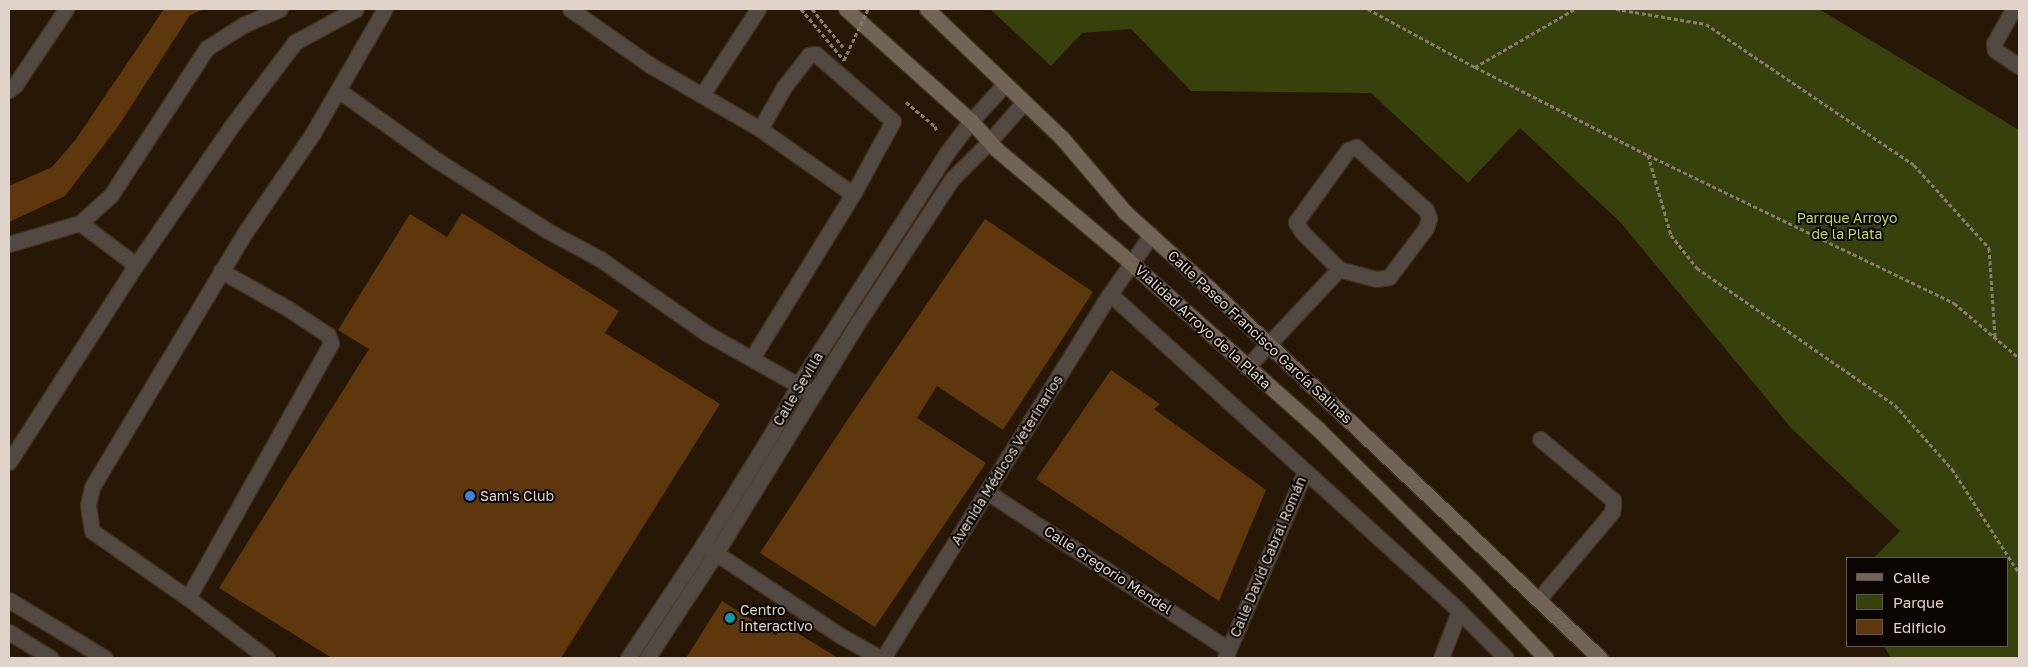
<!DOCTYPE html>
<html>
<head>
<meta charset="utf-8">
<style>
	body { margin:0 }
	#map { position:relative; width:2028px; height:667px; overflow:hidden; background:#271706; font-family:"Golos Text",sans-serif }
	div>[style] { position:absolute }
	.green>* { inset:0; background:#37410c }
	.building>* { inset:0; background:#5e380c }
	.path>* { height:3px; margin-top:-1.5px; transform-origin:0; background:repeating-linear-gradient(90deg,#887a6d 0 4px,transparent 0 6.5px) }
	.roads { filter:drop-shadow(1px 0 #413121) drop-shadow(-1px 0 #413121) drop-shadow(0 1px #413121) drop-shadow(0 -1px #413121) }
	.service>* { height:15px; margin:-7.5px; padding:0 7.5px; transform-origin:7.5px; border-radius:7.5px; background:#524942 }
	.minor>* { height:15px; margin:-7.5px; padding:0 7.5px; transform-origin:7.5px; border-radius:7.5px; background:#524942 }
	.secondary>* { height:15px; margin:-7.5px; padding:0 7.5px; transform-origin:7.5px; border-radius:7.5px; background:#726357 }
	.path-bridge>* { height:3px; margin-top:-1.5px; transform-origin:0; background:repeating-linear-gradient(90deg,#887a6d 0 4px,transparent 0 6.5px) }
	.dots>* { width:14px; height:14px; translate:-50% -50%; box-sizing:border-box; border:2px solid #0b0501; border-radius:50% }
	span { translate:-50% -50%; white-space:nowrap; text-align:center; line-height:1.15; -webkit-text-stroke:4px #0b0501; paint-order:stroke }
	.park-label { font-size:14px; color:#bfda57 }
	.street-label { font-size:14px; color:#e0d4ca }
	.poi-label { font-size:14px; color:#e0d4ca }
	.left { translate:0 -50%; text-align:left }
	.frame { position:absolute; inset:0; border:10px solid #e0d4ca; pointer-events:none }
	.legend { position:absolute; left:1846px; top:557px; width:162px; height:90px; box-sizing:border-box; background:#0b0501; border:1px solid #605851; margin:0; padding:6px 9px; list-style:none; font-size:15px; color:#e0d4ca }
	.legend li { display:flex; align-items:center; gap:10px; height:25px }
	.legend b { width:25px; border:1px solid #605851 }
</style>
</head>
<body>
<div id="map">
	<div class="green">
		<i style="clip-path:polygon(990px 9px,1819px 9px,2019px 130px,2019px 658px,1891px 658px,1884px 646px,2007px 646px,2007px 558px,1874px 558px,1900px 531px,1791px 428px,1620px 222px,1520px 128px,1468px 183px,1371px 93px,1191px 91px,1131px 29px,1082px 33px,1051px 66px)"></i>
	</div>
	<div class="building">
		<i style="clip-path:polygon(164px 9px,204px 9px,190px 15px,117px 128px,65px 196px,9px 222px,9px 186px,52px 167px,76px 139px)"></i>
		<i style="clip-path:polygon(462px 213px,619px 311px,605px 333px,720px 404px,561px 658px,332px 658px,219px 588px,369px 349px,338px 330px,410px 214px,447px 237px)"></i>
		<i style="clip-path:polygon(985px 219px,1093px 292px,1003px 430px,937px 386px,917px 418px,986px 463px,875px 627px,760px 553px,848px 419px)"></i>
		<i style="clip-path:polygon(1111px 370px,1160px 404px,1154px 409px,1266px 490px,1219px 601px,1036px 479px)"></i>
		<i style="clip-path:polygon(722px 601px,776px 635px,783px 624px,838px 658px,686px 658px)"></i>
	</div>
	<div class="path">
		<i style="left:812px;top:9px;width:49px;rotate:50.8deg"></i>
		<i style="left:1368px;top:9px;width:122px;rotate:28.5deg"></i>
		<i style="left:1475px;top:67px;width:194px;rotate:27deg"></i>
		<i style="left:1648px;top:155px;width:340px;rotate:25.8deg"></i>
		<i style="left:1954px;top:303px;width:85px;rotate:40.2deg"></i>
		<i style="left:1616px;top:9px;width:91px;rotate:9.5deg"></i>
		<i style="left:1706px;top:24px;width:251px;rotate:34.1deg"></i>
		<i style="left:1914px;top:165px;width:112px;rotate:47.9deg"></i>
		<i style="left:1989px;top:248px;width:89px;rotate:86.1deg"></i>
		<i style="left:1475px;top:67px;width:116px;rotate:-30.1deg"></i>
		<i style="left:906px;top:102px;width:38px;rotate:40deg"></i>
		<i style="left:935px;top:126px;width:6px;rotate:72deg"></i>
		<i style="left:1648px;top:155px;width:83px;rotate:74deg"></i>
		<i style="left:1671px;top:235px;width:42px;rotate:51.8deg"></i>
		<i style="left:1697px;top:268px;width:241px;rotate:34.7deg"></i>
		<i style="left:1895px;top:405px;width:86px;rotate:48.3deg"></i>
		<i style="left:1952px;top:469px;width:124px;rotate:57.2deg"></i>
	</div>
	<div class="roads">
		<div class="service">
			<i style="left:570px;top:9px;width:98px;rotate:35deg"></i>
			<i style="left:650px;top:65px;width:127px;rotate:30.2deg"></i>
			<i style="left:760px;top:129px;width:113px;rotate:35deg"></i>
			<i style="left:2019px;top:11px;width:7px;rotate:180deg"></i>
			<i style="left:2012px;top:11px;width:37px;rotate:119deg"></i>
			<i style="left:1994px;top:43px;width:7px;rotate:82deg"></i>
			<i style="left:1995px;top:50px;width:29px;rotate:34deg"></i>
			<i style="left:338px;top:90px;width:123px;rotate:35.4deg"></i>
			<i style="left:438px;top:161px;width:130px;rotate:32.5deg"></i>
			<i style="left:548px;top:231px;width:59px;rotate:28.3deg"></i>
			<i style="left:600px;top:259px;width:129px;rotate:34.9deg"></i>
			<i style="left:706px;top:333px;width:124px;rotate:29.5deg"></i>
			<i style="left:702px;top:95px;width:103px;rotate:-56.9deg"></i>
			<i style="left:1356px;top:147px;width:94px;rotate:42deg"></i>
			<i style="left:1426px;top:210px;width:9px;rotate:69deg"></i>
			<i style="left:1429px;top:218px;width:10px;rotate:107deg"></i>
			<i style="left:1426px;top:228px;width:61px;rotate:127.1deg"></i>
			<i style="left:1389px;top:277px;width:13px;rotate:171deg"></i>
			<i style="left:1376px;top:279px;width:38px;rotate:-165deg"></i>
			<i style="left:1339px;top:269px;width:52px;rotate:-135deg"></i>
			<i style="left:1302px;top:232px;width:12px;rotate:-121deg"></i>
			<i style="left:1296px;top:222px;width:89px;rotate:-54.2deg"></i>
			<i style="left:1348px;top:150px;width:9px;rotate:-21deg"></i>
			<i style="left:80px;top:223px;width:70px;rotate:36.9deg"></i>
			<i style="left:9px;top:244px;width:74px;rotate:-16.5deg"></i>
			<i style="left:80px;top:223px;width:42px;rotate:-42.1deg"></i>
			<i style="left:111px;top:195px;width:176px;rotate:-56.9deg"></i>
			<i style="left:207px;top:48px;width:43px;rotate:-32.6deg"></i>
			<i style="left:243px;top:25px;width:40px;rotate:-23.4deg"></i>
			<i style="left:752px;top:358px;width:193px;rotate:-58.4deg"></i>
			<i style="left:853px;top:194px;width:83px;rotate:-61.3deg"></i>
			<i style="left:893px;top:121px;width:102px;rotate:-139deg"></i>
			<i style="left:816px;top:54px;width:7px;rotate:172deg"></i>
			<i style="left:809px;top:55px;width:41px;rotate:128deg"></i>
			<i style="left:784px;top:87px;width:48px;rotate:119.7deg"></i>
			<i style="left:1247px;top:367px;width:134px;rotate:-46.8deg"></i>
			<i style="left:9px;top:462px;width:234px;rotate:-57.2deg"></i>
			<i style="left:136px;top:265px;width:166px;rotate:-55.5deg"></i>
			<i style="left:230px;top:128px;width:108px;rotate:-52.9deg"></i>
			<i style="left:295px;top:42px;width:69px;rotate:-28.4deg"></i>
			<i style="left:188px;top:598px;width:292px;rotate:-60.7deg"></i>
			<i style="left:331px;top:343px;width:9px;rotate:-111deg"></i>
			<i style="left:328px;top:335px;width:49px;rotate:-146.6deg"></i>
			<i style="left:287px;top:308px;width:76px;rotate:-150.7deg"></i>
			<i style="left:9px;top:600px;width:112px;rotate:31.1deg"></i>
			<i style="left:9px;top:632px;width:49px;rotate:31.8deg"></i>
			<i style="left:267px;top:658px;width:99px;rotate:-142.8deg"></i>
			<i style="left:188px;top:598px;width:117px;rotate:-145.1deg"></i>
			<i style="left:92px;top:531px;width:26px;rotate:-99deg"></i>
			<i style="left:88px;top:505px;width:18px;rotate:-77deg"></i>
			<i style="left:92px;top:487px;width:299px;rotate:-59deg"></i>
			<i style="left:246px;top:231px;width:119px;rotate:-55.6deg"></i>
			<i style="left:313px;top:133px;width:143px;rotate:-59.9deg"></i>
		</div>
		<div class="minor">
			<i style="left:9px;top:90px;width:8px;rotate:-40deg"></i>
			<i style="left:15px;top:85px;width:92px;rotate:-56.1deg"></i>
			<i style="left:1110px;top:294px;width:471px;rotate:42.2deg"></i>
			<i style="left:1459px;top:611px;width:66px;rotate:45deg"></i>
			<i style="left:987px;top:492px;width:288px;rotate:33.1deg"></i>
			<i style="left:708px;top:548px;width:159px;rotate:33.5deg"></i>
			<i style="left:841px;top:636px;width:45px;rotate:29.4deg"></i>
			<i style="left:1538px;top:600px;width:115px;rotate:-49.9deg"></i>
			<i style="left:1612px;top:512px;width:6px;rotate:-81deg"></i>
			<i style="left:1613px;top:506px;width:6px;rotate:-90deg"></i>
			<i style="left:1613px;top:500px;width:95px;rotate:-140.1deg"></i>
			<i style="left:628px;top:658px;width:136px;rotate:-56.4deg"></i>
			<i style="left:703px;top:545px;width:132px;rotate:-58.4deg"></i>
			<i style="left:772px;top:433px;width:56px;rotate:-61.1deg"></i>
			<i style="left:799px;top:384px;width:273px;rotate:-57.4deg"></i>
			<i style="left:946px;top:154px;width:41px;rotate:-52.9deg"></i>
			<i style="left:971px;top:121px;width:50px;rotate:-47.4deg"></i>
			<i style="left:647px;top:658px;width:126px;rotate:-56.7deg"></i>
			<i style="left:716px;top:553px;width:269px;rotate:-58.4deg"></i>
			<i style="left:857px;top:324px;width:173px;rotate:-56.8deg"></i>
			<i style="left:952px;top:179px;width:52px;rotate:-45deg"></i>
			<i style="left:989px;top:142px;width:53px;rotate:-48.8deg"></i>
			<i style="left:883px;top:658px;width:429px;rotate:-58.1deg"></i>
			<i style="left:1110px;top:294px;width:72px;rotate:-55.2deg"></i>
			<i style="left:1225px;top:658px;width:203px;rotate:-66.8deg"></i>
			<i style="left:1441px;top:658px;width:50px;rotate:-69deg"></i>
		</div>
		<div class="secondary">
			<i style="left:846px;top:9px;width:168px;rotate:41.9deg"></i>
			<i style="left:971px;top:121px;width:38px;rotate:48deg"></i>
			<i style="left:996px;top:149px;width:175px;rotate:40.1deg"></i>
			<i style="left:1130px;top:262px;width:251px;rotate:41.6deg"></i>
			<i style="left:1318px;top:429px;width:218px;rotate:44.6deg"></i>
			<i style="left:1473px;top:582px;width:105px;rotate:46.2deg"></i>
			<i style="left:927px;top:9px;width:187px;rotate:43.7deg"></i>
			<i style="left:1062px;top:138px;width:97px;rotate:49.6deg"></i>
			<i style="left:1125px;top:212px;width:115px;rotate:42.2deg"></i>
			<i style="left:1210px;top:289px;width:537px;rotate:43.42deg"></i>
		</div>
	</div>
	<div class="path-bridge">
		<i style="left:801px;top:9px;width:67px;rotate:49.9deg"></i>
		<i style="left:844px;top:60px;width:56px;rotate:-64.8deg"></i>
	</div>
	<div class="dots">
		<i style="left:470px;top:496px;background:#3f7fe0"></i>
		<i style="left:730px;top:618px;background:#0f9aa8"></i>
	</div>
	<div class="park-label">
		<span style="left:1847px;top:226px">Parrque Arroyo<br>de la Plata</span>
	</div>
	<div class="street-label">
		<span style="left:1203px;top:327px;rotate:42deg">Vialidad Arroyo de la Plata</span>
		<span style="left:1260px;top:337px;rotate:43deg">Calle Paseo Francisco García Salinas</span>
		<span style="left:798px;top:389px;rotate:-59deg">Calle Sevilla</span>
		<span style="left:1007px;top:460px;rotate:-58deg">Avenida Médicos Veterinarios</span>
		<span style="left:1268px;top:557px;rotate:-67deg">Calle David Cabral Román</span>
		<span style="left:1108px;top:570px;rotate:33deg">Calle Gregorio Mendel</span>
	</div>
	<div class="poi-label">
		<span class="left" style="left:480px;top:496px">Sam's Club</span>
		<span class="left" style="left:740px;top:618px">Centro<br>Interactivo</span>
	</div>
	<div class="frame"></div>
	<ul class="legend">
	<li><b style="height:6px;background:#726357"></b>Calle</li>
	<li><b style="height:14px;background:#37410c"></b>Parque</li>
	<li><b style="height:14px;background:#5e380c"></b>Edificio</li>
	</ul>
</div>
</body>
</html>
